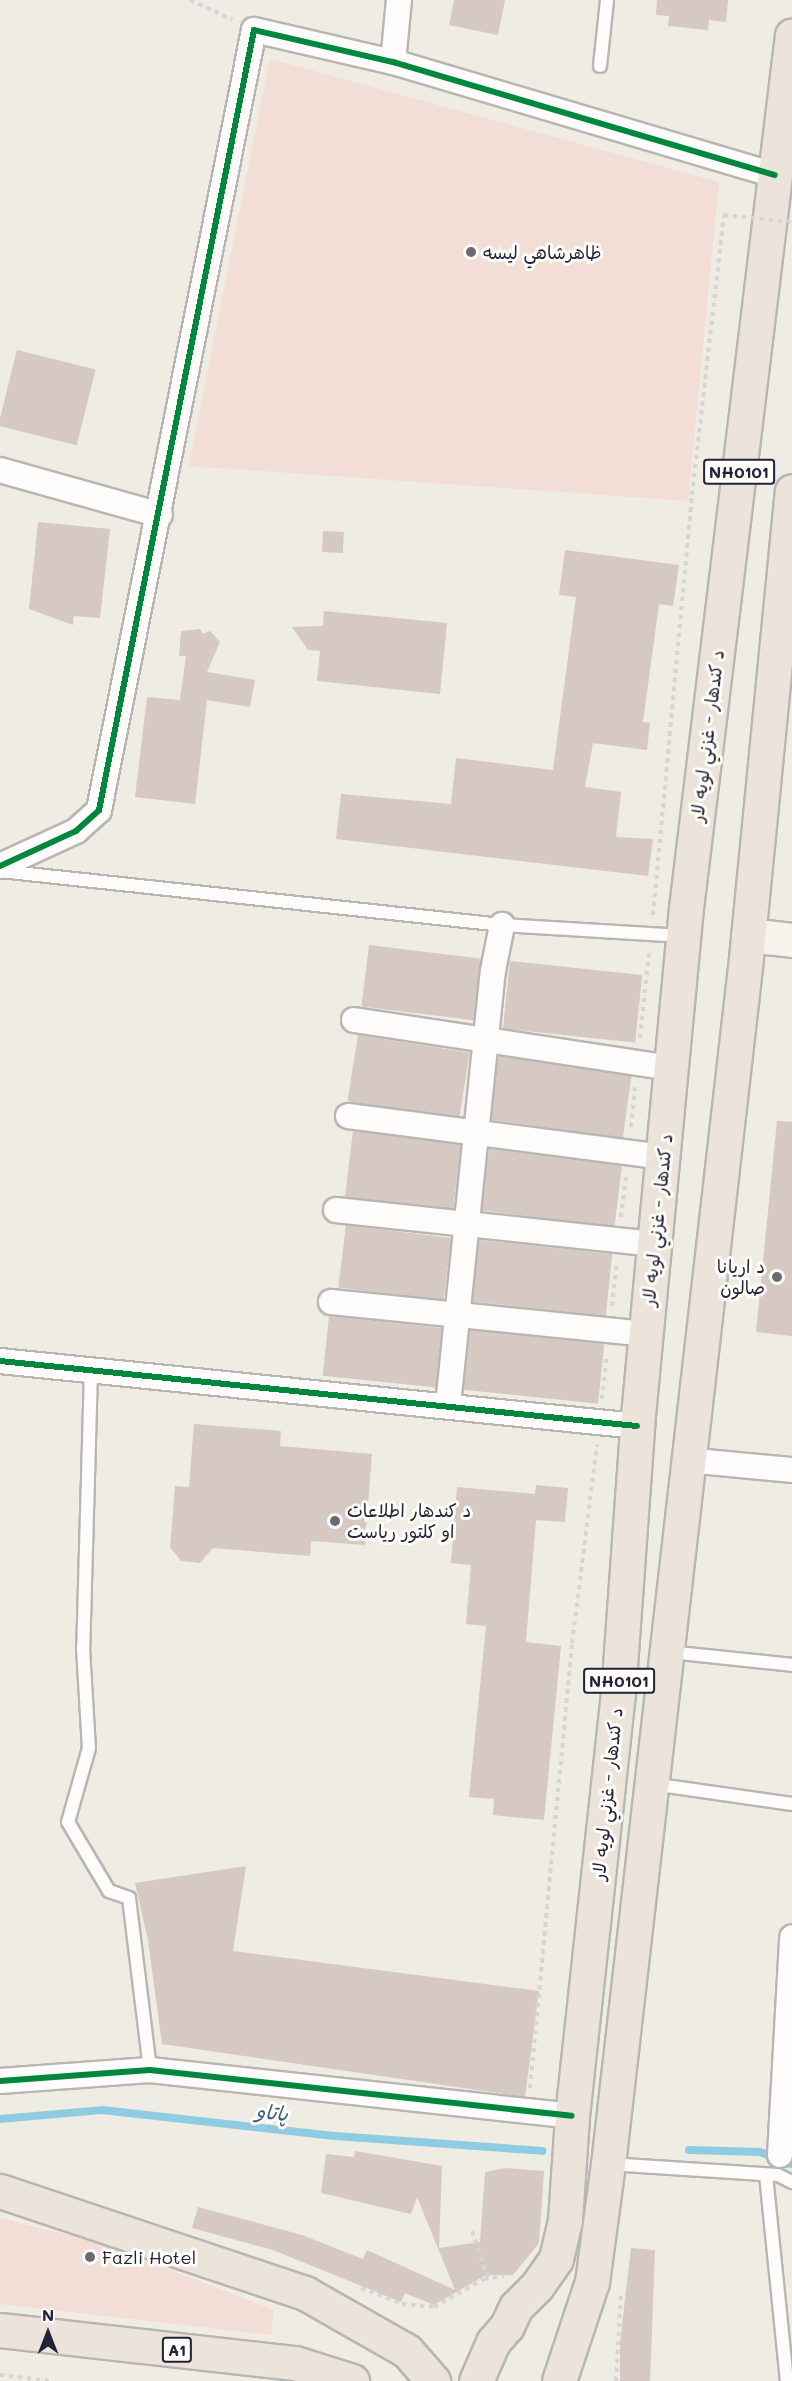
<!DOCTYPE html>
<html>
<head>
<meta charset="utf-8">
<style>
	body { margin:0 }
	#map { position:relative; width:792px; height:2381px; overflow:hidden; background:#efece3; font-family:Mali,"Playpen Sans Arabic",sans-serif }
	div>[style] { position:absolute }
	.built>* { inset:0; background:#f3ddd7 }
	.stream>* { height:8px; margin:-4px; padding:0 4px; transform-origin:4px; border-radius:4px; background:#8fcce3 }
	.building>* { inset:0; background:#d6c8c2; transform-origin:0 0 }
	.path>* { height:4px; margin-top:-2px; transform-origin:0; background:repeating-linear-gradient(90deg,#d6d4d4 0 4.5px,transparent 0 9px) }
	.roads { filter:drop-shadow(2px 0 #b8b6b3) drop-shadow(-2px 0 #b8b6b3) drop-shadow(0 2px #b8b6b3) drop-shadow(0 -2px #b8b6b3) }
	.lane>* { height:12px; margin:-6px; padding:0 6px; transform-origin:6px; border-radius:6px; background:#fdfcfb }
	.street>* { height:24px; margin:-12px; padding:0 12px; transform-origin:12px; border-radius:12px; background:#fdfcfb }
	.secondary>* { height:33px; margin:-16.5px; padding:0 16.5px; transform-origin:16.5px; border-radius:16.5px; background:#f7f3ed }
	.primary>* { height:33px; margin:-16.5px; padding:0 16.5px; transform-origin:16.5px; border-radius:16.5px; background:#ece4da }
	.highway>* { height:33px; margin:-16.5px; padding:0 16.5px; transform-origin:16.5px; border-radius:16.5px; background:#ece4da }
	.path-bridge>* { height:4px; margin-top:-2px; transform-origin:0; background:repeating-linear-gradient(90deg,#d6d4d4 0 4.5px,transparent 0 9px) }
	.cycleway>* { height:6px; margin:-3px; padding:0 3px; transform-origin:3px; border-radius:3px; background:#00873e }
	.dots>* { width:16px; height:16px; translate:-50% -50%; box-sizing:border-box; border:3px solid #fdfcf7; border-radius:50% }
	span { translate:-50% -50%; white-space:nowrap; text-align:center; line-height:1.15; -webkit-text-stroke:6px #fdfcf7; paint-order:stroke }
	.shield-label span { padding:2px 4px; background:#fdfcf7; border:2px solid; border-radius:4px; -webkit-text-stroke-width:0 }
	.shield-label { font-size:16px; color:#22223b; font-weight:700 }
	.poi-label { font-size:18px; color:#22223b }
	.left { translate:0 -50%; text-align:left }
	.right { translate:-100% -50%; text-align:right }
	.street-label { font-size:18px; color:#22223b }
	.water-label { font-size:20px; color:#3a5976; font-style:italic }
	.north { position:absolute; left:18px; top:2303px; width:60px; height:60px; -webkit-text-stroke:4px #fdfcf7; paint-order:stroke; rotate:0deg; font-size:16px; font-weight:700; line-height:24px; text-align:center; color:#22223b }
	.north::after { content:''; display:block; margin:auto; width:21px; height:27px; background:#22223b; clip-path:polygon(50% 0,100% 100%,50% 72%,0 100%) }
</style>
</head>
<body>
<div id="map">
	<div class="built">
		<i style="clip-path:polygon(270px 59px,719px 182px,688px 501px,189px 466px)"></i>
		<i style="clip-path:polygon(0 2218px,103px 2244px,274px 2310px,271px 2335px,0 2304px)"></i>
	</div>
	<div class="stream">
		<i style="left:0;top:2119px;width:102px;rotate:-5deg"></i>
		<i style="left:102px;top:2110px;width:234px;rotate:6.4deg"></i>
		<i style="left:335px;top:2136px;width:208px;rotate:4.1deg"></i>
		<i style="left:689px;top:2150px;width:71px;rotate:1.6deg"></i>
		<i style="left:760px;top:2152px;width:34px;rotate:21deg"></i>
	</div>
	<div class="building">
		<i style="clip-path:polygon(454px 0,505px 0,498px 35px,449px 25px)"></i>
		<i style="clip-path:polygon(657px 0,728px 0,726px 22px,709px 20px,708px 30px,668px 26px,669px 16px,656px 15px)"></i>
		<i style="left:17px;top:350px;width:81px;height:78px;rotate:14deg"></i>
		<i style="clip-path:polygon(38px 522px,110px 529px,100px 618px,74px 616px,73px 625px,29px 609px)"></i>
		<i style="left:323px;top:531px;width:21px;height:21px;rotate:3deg"></i>
		<i style="clip-path:polygon(565px 550px,679px 565px,673px 606px,659px 604px,643px 722px,650px 723px,647px 750px,593px 743px,585px 787px,621px 792px,616px 837px,653px 839px,648px 876px,336px 839px,341px 794px,451px 804px,456px 758px,553px 770px,576px 597px,559px 595px)"></i>
		<i style="clip-path:polygon(324px 611px,447px 623px,440px 694px,317px 681px,320px 651px,308px 650px,292px 627px,323px 626px)"></i>
		<i style="clip-path:polygon(200px 629px,203px 634px,210px 631px,220px 642px,207px 672px,255px 680px,250px 707px,207px 700px,195px 804px,135px 797px,147px 697px,180px 700px,186px 656px,179px 656px,181px 631px)"></i>
		<i style="left:369px;top:945px;width:113px;height:62px;rotate:7deg"></i>
		<i style="left:510px;top:961px;width:133px;height:68px;rotate:6deg"></i>
		<i style="left:358px;top:1035px;width:113px;height:67px;rotate:9deg"></i>
		<i style="left:498px;top:1056px;width:135px;height:64px;rotate:8deg"></i>
		<i style="clip-path:polygon(777px 1121px,792px 1122px,792px 1336px,756px 1332px)"></i>
		<i style="left:353px;top:1131px;width:109px;height:66px;rotate:7deg"></i>
		<i style="left:489px;top:1149px;width:134px;height:62px;rotate:7deg"></i>
		<i style="left:346px;top:1225px;width:106px;height:63px;rotate:7deg"></i>
		<i style="left:479px;top:1240px;width:134px;height:62px;rotate:6deg"></i>
		<i style="left:329px;top:1316px;width:114px;height:60px;rotate:6deg"></i>
		<i style="left:470px;top:1330px;width:135px;height:60px;rotate:6deg"></i>
		<i style="clip-path:polygon(194px 1424px,281px 1431px,280px 1446px,372px 1454px,365px 1545px,311px 1541px,310px 1556px,213px 1548px,200px 1563px,181px 1561px,170px 1547px,175px 1486px,189px 1487px)"></i>
		<i style="clip-path:polygon(536px 1485px,568px 1488px,565px 1522px,536px 1520px,526px 1642px,561px 1646px,544px 1820px,493px 1815px,494px 1799px,469px 1797px,486px 1626px,466px 1624px,471px 1565px,451px 1563px,457px 1487px,535px 1494px)"></i>
		<i style="clip-path:polygon(246px 1866px,233px 1951px,539px 1991px,525px 2097px,162px 2044px,148px 1940px,135px 1883px)"></i>
		<i style="clip-path:polygon(355px 2151px,442px 2166px,439px 2248px,480px 2242px,485px 2172px,506px 2168px,544px 2171px,539px 2243px,513px 2275px,486px 2275px,434px 2305px,405px 2293px,401px 2302px,273px 2250px,192px 2228px,198px 2207px,302px 2235px,363px 2259px,367px 2250px,455px 2290px,417px 2197px,411px 2214px,321px 2193px,326px 2154px,354px 2157px)"></i>
		<i style="clip-path:polygon(631px 2248px,655px 2250px,650px 2381px,620px 2381px,620px 2343px)"></i>
	</div>
	<div class="path">
		<i style="left:190px;top:0;width:47px;rotate:24.9deg"></i>
		<i style="left:653px;top:915px;width:422px;rotate:-84.7deg"></i>
		<i style="left:692px;top:495px;width:282px;rotate:-83.5deg"></i>
		<i style="left:640px;top:1038px;width:85px;rotate:-84deg"></i>
		<i style="left:631px;top:1127px;width:40px;rotate:-84.3deg"></i>
		<i style="left:621px;top:1217px;width:41px;rotate:-83deg"></i>
		<i style="left:612px;top:1306px;width:43px;rotate:-83.4deg"></i>
		<i style="left:602px;top:1399px;width:44px;rotate:-83.5deg"></i>
		<i style="left:530px;top:2088px;width:447px;rotate:-84.6deg"></i>
		<i style="left:572px;top:1643px;width:200px;rotate:-82.8deg"></i>
		<i style="left:472px;top:2231px;width:50px;rotate:71.2deg"></i>
		<i style="left:361px;top:2288px;width:44px;rotate:21.3deg"></i>
		<i style="left:402px;top:2304px;width:32px;rotate:5deg"></i>
		<i style="left:434px;top:2307px;width:57px;rotate:-29.2deg"></i>
		<i style="left:484px;top:2279px;width:20px;rotate:-9deg"></i>
		<i style="left:0;top:2375px;width:50px;rotate:6.8deg"></i>
		<i style="left:616px;top:2381px;width:89px;rotate:-86.8deg"></i>
	</div>
	<div class="roads">
		<div class="lane">
			<i style="left:600px;top:66px;width:66px;rotate:-83.9deg"></i>
			<i style="left:0;top:871px;width:505px;rotate:6.14deg"></i>
			<i style="left:502px;top:925px;width:181px;rotate:3.5deg"></i>
			<i style="left:91px;top:1370px;width:278px;rotate:91.6deg"></i>
			<i style="left:83px;top:1648px;width:100px;rotate:86.6deg"></i>
			<i style="left:89px;top:1748px;width:77px;rotate:105.8deg"></i>
			<i style="left:68px;top:1822px;width:80px;rotate:59.3deg"></i>
			<i style="left:109px;top:1891px;width:21px;rotate:19deg"></i>
			<i style="left:129px;top:1898px;width:173px;rotate:83deg"></i>
			<i style="left:669px;top:1652px;width:124px;rotate:6deg"></i>
			<i style="left:652px;top:1784px;width:141px;rotate:8.1deg"></i>
			<i style="left:609px;top:2164px;width:169px;rotate:3.7deg"></i>
			<i style="left:778px;top:2175px;width:16px;rotate:27deg"></i>
			<i style="left:766px;top:2175px;width:207px;rotate:84.2deg"></i>
		</div>
		<div class="street">
			<i style="left:393px;top:62px;width:62px;rotate:-84.5deg"></i>
			<i style="left:0;top:470px;width:166px;rotate:15.7deg"></i>
			<i style="left:0;top:866px;width:84px;rotate:-24.7deg"></i>
			<i style="left:76px;top:831px;width:31px;rotate:-42deg"></i>
			<i style="left:99px;top:810px;width:795px;rotate:-78.76deg"></i>
			<i style="left:254px;top:30px;width:143px;rotate:13deg"></i>
			<i style="left:393px;top:62px;width:398px;rotate:16.5deg"></i>
			<i style="left:354px;top:1020px;width:323px;rotate:8.6deg"></i>
			<i style="left:348px;top:1116px;width:319px;rotate:7.4deg"></i>
			<i style="left:336px;top:1210px;width:321px;rotate:6.1deg"></i>
			<i style="left:331px;top:1302px;width:316px;rotate:5.8deg"></i>
			<i style="left:0;top:1361px;width:640px;rotate:5.83deg"></i>
			<i style="left:448px;top:1405px;width:436px;rotate:-84.1deg"></i>
			<i style="left:493px;top:971px;width:47px;rotate:-78.9deg"></i>
			<i style="left:686px;top:1460px;width:106px;rotate:5.4deg"></i>
			<i style="left:0;top:2081px;width:150px;rotate:-4.2deg"></i>
			<i style="left:150px;top:2070px;width:424px;rotate:6.2deg"></i>
			<i style="left:780px;top:2155px;width:218px;rotate:-86.8deg"></i>
		</div>
		<div class="secondary">
			<i style="left:748px;top:935px;width:44px;rotate:6.5deg"></i>
		</div>
		<div class="primary">
			<i style="left:0;top:2191px;width:322px;rotate:18.5deg"></i>
			<i style="left:305px;top:2293px;width:117px;rotate:29.6deg"></i>
			<i style="left:407px;top:2351px;width:40px;rotate:49deg"></i>
			<i style="left:0;top:2330px;width:297px;rotate:6.4deg"></i>
			<i style="left:295px;top:2363px;width:60px;rotate:17.5deg"></i>
		</div>
		<div class="highway">
			<i style="left:476px;top:2381px;width:43px;rotate:-66.4deg"></i>
			<i style="left:493px;top:2342px;width:21px;rotate:-49deg"></i>
			<i style="left:507px;top:2326px;width:21px;rotate:-65deg"></i>
			<i style="left:516px;top:2307px;width:30px;rotate:-45deg"></i>
			<i style="left:537px;top:2286px;width:33px;rotate:-55deg"></i>
			<i style="left:556px;top:2259px;width:40px;rotate:-77deg"></i>
			<i style="left:565px;top:2220px;width:104px;rotate:-86.1deg"></i>
			<i style="left:572px;top:2116px;width:424px;rotate:-83.8deg"></i>
			<i style="left:618px;top:1694px;width:269px;rotate:-85.9deg"></i>
			<i style="left:637px;top:1426px;width:520px;rotate:-84.6deg"></i>
			<i style="left:686px;top:908px;width:879px;rotate:-83.08deg"></i>
			<i style="left:559px;top:2381px;width:104px;rotate:-71.6deg"></i>
			<i style="left:592px;top:2282px;width:119px;rotate:-82.3deg"></i>
			<i style="left:608px;top:2164px;width:1214px;rotate:-83.47deg"></i>
			<i style="left:746px;top:958px;width:469px;rotate:-84.4deg"></i>
		</div>
	</div>
	<div class="path-bridge">
		<i style="left:724px;top:215px;width:68px;rotate:5.9deg"></i>
	</div>
	<div class="cycleway">
		<i style="left:0;top:866px;width:84px;rotate:-24.7deg"></i>
		<i style="left:76px;top:831px;width:31px;rotate:-42deg"></i>
		<i style="left:99px;top:810px;width:795px;rotate:-78.76deg"></i>
		<i style="left:254px;top:30px;width:143px;rotate:13deg"></i>
		<i style="left:393px;top:62px;width:398px;rotate:16.5deg"></i>
		<i style="left:0;top:1361px;width:640px;rotate:5.83deg"></i>
		<i style="left:0;top:2081px;width:150px;rotate:-4.2deg"></i>
		<i style="left:150px;top:2070px;width:424px;rotate:6.2deg"></i>
	</div>
	<div class="dots">
		<i style="left:471px;top:252px;background:#6a6976"></i>
		<i style="left:777px;top:1277px;background:#6a6976"></i>
		<i style="left:335px;top:1521px;background:#6a6976"></i>
		<i style="left:90px;top:2257px;background:#6a6976"></i>
	</div>
	<div class="shield-label">
		<span style="left:739px;top:472px">NH0101</span>
		<span style="left:619px;top:1681px">NH0101</span>
		<span style="left:177px;top:2350px">A1</span>
	</div>
	<div class="poi-label">
		<span class="left" style="left:483px;top:252px">ظاهرشاهي لیسه</span>
		<span class="right" style="left:765px;top:1277px">د اریانا<br>صالون</span>
		<span class="left" style="left:347px;top:1521px">د کندهار اطلاعات<br>او کلتور رياست</span>
		<span class="left" style="left:102px;top:2257px">Fazli Hotel</span>
	</div>
	<div class="street-label">
		<span style="left:707px;top:736px;rotate:-83deg">د کندهار - غزني لويه لار</span>
		<span style="left:657px;top:1220px;rotate:-84deg">د کندهار - غزني لويه لار</span>
		<span style="left:607px;top:1794px;rotate:-84deg">د کندهار - غزني لويه لار</span>
	</div>
	<div class="water-label">
		<span style="left:272px;top:2112px;rotate:6deg">پاتاو</span>
	</div>
	<div class="north">N</div>
</div>
</body>
</html>
